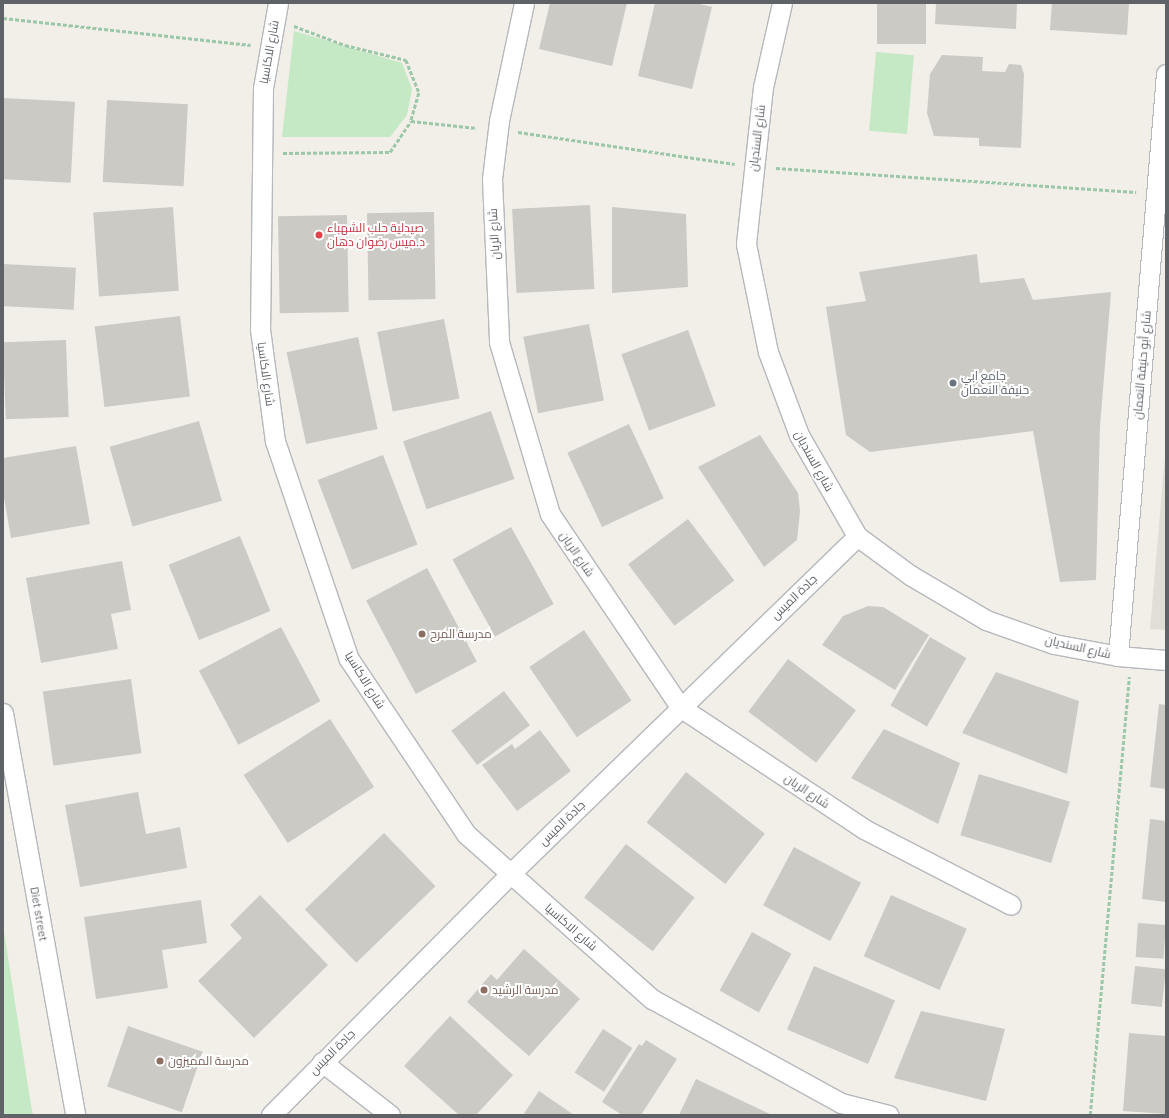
<!DOCTYPE html>
<html>
<head>
<meta charset="utf-8">
<style>
	body { margin:0 }
	#map { position:relative; width:1169px; height:1118px; overflow:hidden; background:#f1efe8; font-family:Barlow,Cairo,sans-serif }
	div>[style] { position:absolute }
	.education>* { inset:0; background:#e1ded6 }
	.green>* { inset:0; background:#c5e8c5; transform-origin:0 0 }
	.building>* { inset:0; background:#cccac5; transform-origin:0 0 }
	.path>* { height:2.5px; margin-top:-1.25px; transform-origin:0; background:repeating-linear-gradient(90deg,#9cc7a9 0 4px,transparent 0 6px) }
	.roads { filter:drop-shadow(1px 0 #b5b8bc) drop-shadow(-1px 0 #b5b8bc) drop-shadow(0 1px #b5b8bc) drop-shadow(0 -1px #b5b8bc) }
	.street>* { height:19px; margin:-9.5px; padding:0 9.5px; transform-origin:9.5px; border-radius:9.5px; background:#fff }
	.dots>* { width:11px; height:11px; translate:-50% -50%; box-sizing:border-box; border:2px solid #fff; border-radius:50% }
	span { translate:-50% -50%; white-space:nowrap; text-align:center; line-height:1.15; -webkit-text-stroke:4px #fff; paint-order:stroke }
	.street-label { font-size:12px; color:#5f6368 }
	.health-label { font-size:12px; color:#be3a42 }
	.left { translate:0 -50%; text-align:left }
	.worship-label { font-size:12px; color:#5b616d }
	.education-label { font-size:12px; color:#785e54 }
	.frame { position:absolute; inset:0; border:4px solid #5f6368; pointer-events:none }
</style>
</head>
<body>
<div id="map">
	<div class="education">
		<i style="clip-path:polygon(1166px 444px,1166px 630px,1150px 629px)"></i>
	</div>
	<div class="green">
		<i style="clip-path:polygon(294px 31px,402px 63px,412px 89px,407px 115px,390px 137px,282px 137px)"></i>
		<i style="left:876px;top:52px;width:38px;height:79px;rotate:5deg"></i>
		<i style="clip-path:polygon(3px 925px,30px 1099px,33px 1115px,3px 1115px)"></i>
	</div>
	<div class="building">
		<i style="clip-path:polygon(550px 3px,627px 3px,612px 66px,539px 49px)"></i>
		<i style="clip-path:polygon(655px 3px,695px 3px,712px 7px,692px 89px,638px 76px)"></i>
		<i style="left:877px;top:3px;width:49px;height:41px"></i>
		<i style="clip-path:polygon(936px 3px,1017px 3px,1016px 29px,935px 24px)"></i>
		<i style="clip-path:polygon(1052px 3px,1129px 3px,1127px 35px,1050px 30px)"></i>
		<i style="clip-path:polygon(942px 55px,983px 57px,982px 71px,1005px 72px,1009px 64px,1021px 65px,1024px 74px,1021px 148px,979px 146px,979px 138px,934px 136px,927px 113px,930px 74px)"></i>
		<i style="left:3px;top:98px;width:72px;height:81px;rotate:3deg"></i>
		<i style="left:107px;top:100px;width:81px;height:82px;rotate:3deg"></i>
		<i style="left:590px;top:205px;width:84px;height:78px;rotate:87deg"></i>
		<i style="left:173px;top:207px;width:84px;height:80px;rotate:86deg"></i>
		<i style="clip-path:polygon(612px 207px,686px 214px,688px 287px,612px 293px)"></i>
		<i style="left:434px;top:212px;width:87px;height:67px;rotate:89deg"></i>
		<i style="left:347px;top:215px;width:97px;height:69px;rotate:89deg"></i>
		<i style="clip-path:polygon(977px 254px,980px 283px,1024px 278px,1033px 300px,1111px 292px,1100px 426px,1096px 580px,1060px 582px,1033px 431px,870px 452px,846px 435px,826px 307px,866px 301px,859px 272px)"></i>
		<i style="left:3px;top:264px;width:73px;height:42px;rotate:3deg"></i>
		<i style="left:180px;top:316px;width:81px;height:86px;rotate:83deg"></i>
		<i style="left:444px;top:319px;width:81px;height:68px;rotate:79deg"></i>
		<i style="left:589px;top:324px;width:78px;height:67px;rotate:79deg"></i>
		<i style="left:688px;top:330px;width:81px;height:71px;rotate:70deg"></i>
		<i style="left:358px;top:337px;width:94px;height:73px;rotate:78deg"></i>
		<i style="left:66px;top:340px;width:77px;height:63px;rotate:88deg"></i>
		<i style="left:491px;top:411px;width:72px;height:93px;rotate:71deg"></i>
		<i style="left:199px;top:421px;width:83px;height:93px;rotate:74deg"></i>
		<i style="left:629px;top:424px;width:82px;height:68px;rotate:65deg"></i>
		<i style="clip-path:polygon(760px 435px,798px 493px,800px 511px,797px 540px,764px 567px,698px 467px)"></i>
		<i style="clip-path:polygon(76px 446px,90px 524px,11px 538px,3px 492px,3px 458px)"></i>
		<i style="left:383px;top:455px;width:96px;height:70px;rotate:69deg"></i>
		<i style="left:688px;top:519px;width:77px;height:75px;rotate:53deg"></i>
		<i style="left:511px;top:527px;width:88px;height:67px;rotate:61deg"></i>
		<i style="left:240px;top:536px;width:81px;height:77px;rotate:68deg"></i>
		<i style="clip-path:polygon(122px 561px,131px 610px,111px 614px,118px 649px,41px 663px,26px 578px)"></i>
		<i style="left:427px;top:568px;width:106px;height:69px;rotate:62deg"></i>
		<i style="clip-path:polygon(868px 606px,883px 607px,929px 635px,895px 690px,822px 645px,843px 616px)"></i>
		<i style="left:281px;top:627px;width:84px;height:93px;rotate:62deg"></i>
		<i style="left:584px;top:630px;width:85px;height:66px;rotate:56deg"></i>
		<i style="left:930px;top:637px;width:42px;height:79px;rotate:30deg"></i>
		<i style="left:788px;top:659px;width:85px;height:66px;rotate:37deg"></i>
		<i style="clip-path:polygon(996px 672px,1079px 701px,1067px 774px,962px 733px)"></i>
		<i style="left:131px;top:679px;width:75px;height:89px;rotate:82deg"></i>
		<i style="left:504px;top:691px;width:43px;height:66px;rotate:53deg"></i>
		<i style="clip-path:polygon(1159px 704px,1166px 705px,1166px 789px,1150px 787px)"></i>
		<i style="left:330px;top:719px;width:81px;height:103px;rotate:57deg"></i>
		<i style="clip-path:polygon(884px 729px,960px 763px,938px 824px,851px 778px)"></i>
		<i style="clip-path:polygon(540px 730px,571px 771px,517px 811px,482px 765px,512px 744px,515px 749px)"></i>
		<i style="left:686px;top:772px;width:100px;height:64px;rotate:38deg"></i>
		<i style="left:979px;top:774px;width:95px;height:64px;rotate:17deg"></i>
		<i style="clip-path:polygon(138px 792px,146px 834px,180px 827px,187px 868px,80px 887px,65px 805px)"></i>
		<i style="clip-path:polygon(1150px 819px,1166px 821px,1166px 902px,1142px 899px)"></i>
		<i style="left:384px;top:833px;width:74px;height:110px;rotate:46deg"></i>
		<i style="left:626px;top:844px;width:87px;height:68px;rotate:38deg"></i>
		<i style="left:794px;top:847px;width:76px;height:66px;rotate:28deg"></i>
		<i style="clip-path:polygon(260px 895px,328px 965px,254px 1038px,198px 981px,242px 938px,230px 925px)"></i>
		<i style="left:891px;top:895px;width:83px;height:67px;rotate:24deg"></i>
		<i style="clip-path:polygon(201px 900px,207px 943px,162px 950px,168px 988px,96px 999px,84px 917px)"></i>
		<i style="left:1138px;top:923px;width:28px;height:34px;rotate:4deg"></i>
		<i style="left:752px;top:932px;width:45px;height:67px;rotate:29deg"></i>
		<i style="clip-path:polygon(524px 949px,580px 999px,529px 1056px,467px 1002px,491px 974px,497px 980px)"></i>
		<i style="left:814px;top:966px;width:88px;height:69px;rotate:23deg"></i>
		<i style="left:1135px;top:966px;width:31px;height:38px;rotate:6deg"></i>
		<i style="clip-path:polygon(921px 1011px,1005px 1029px,986px 1101px,894px 1078px)"></i>
		<i style="clip-path:polygon(450px 1016px,513px 1075px,476px 1115px,459px 1115px,404px 1066px)"></i>
		<i style="left:128px;top:1026px;width:79px;height:64px;rotate:19deg"></i>
		<i style="left:603px;top:1029px;width:35px;height:52px;rotate:33deg"></i>
		<i style="clip-path:polygon(1129px 1033px,1166px 1036px,1166px 1114px,1123px 1111px)"></i>
		<i style="clip-path:polygon(646px 1040px,677px 1059px,641px 1115px,622px 1115px,602px 1102px,639px 1044px,642px 1046px)"></i>
		<i style="clip-path:polygon(696px 1079px,772px 1115px,679px 1115px)"></i>
		<i style="clip-path:polygon(539px 1091px,574px 1115px,523px 1115px)"></i>
	</div>
	<div class="path">
		<i style="left:3px;top:18px;width:249px;rotate:6.2deg"></i>
		<i style="left:294px;top:26px;width:54px;rotate:20.4deg"></i>
		<i style="left:345px;top:45px;width:63px;rotate:13.8deg"></i>
		<i style="left:406px;top:60px;width:35px;rotate:68deg"></i>
		<i style="left:419px;top:93px;width:29px;rotate:106deg"></i>
		<i style="left:518px;top:132px;width:219px;rotate:8.4deg"></i>
		<i style="left:283px;top:153px;width:107px;rotate:-0.5deg"></i>
		<i style="left:390px;top:152px;width:37px;rotate:-56deg"></i>
		<i style="left:411px;top:121px;width:66px;rotate:6.1deg"></i>
		<i style="left:776px;top:168px;width:361px;rotate:3.8deg"></i>
		<i style="left:1090px;top:1115px;width:440px;rotate:-84.9deg"></i>
	</div>
	<div class="roads">
		<div class="street">
			<i style="left:278px;top:3px;width:86px;rotate:100deg"></i>
			<i style="left:263px;top:88px;width:241px;rotate:90.7deg"></i>
			<i style="left:260px;top:329px;width:113px;rotate:82.4deg"></i>
			<i style="left:275px;top:441px;width:230px;rotate:71.3deg"></i>
			<i style="left:349px;top:659px;width:211px;rotate:56.2deg"></i>
			<i style="left:466px;top:834px;width:249px;rotate:41.6deg"></i>
			<i style="left:652px;top:999px;width:216px;rotate:28.8deg"></i>
			<i style="left:841px;top:1103px;width:49px;rotate:14deg"></i>
			<i style="left:524px;top:3px;width:121px;rotate:102deg"></i>
			<i style="left:499px;top:121px;width:58px;rotate:96.9deg"></i>
			<i style="left:492px;top:179px;width:163px;rotate:87.5deg"></i>
			<i style="left:499px;top:342px;width:179px;rotate:73.5deg"></i>
			<i style="left:550px;top:514px;width:233px;rotate:56deg"></i>
			<i style="left:680px;top:707px;width:221px;rotate:33.5deg"></i>
			<i style="left:864px;top:829px;width:165px;rotate:27.3deg"></i>
			<i style="left:782px;top:3px;width:86px;rotate:102.7deg"></i>
			<i style="left:763px;top:87px;width:158px;rotate:96.2deg"></i>
			<i style="left:746px;top:244px;width:110px;rotate:78.5deg"></i>
			<i style="left:768px;top:352px;width:89px;rotate:69.5deg"></i>
			<i style="left:799px;top:435px;width:116px;rotate:60.1deg"></i>
			<i style="left:857px;top:536px;width:66px;rotate:36.3deg"></i>
			<i style="left:910px;top:575px;width:88px;rotate:30.6deg"></i>
			<i style="left:986px;top:620px;width:72px;rotate:19.4deg"></i>
			<i style="left:1054px;top:644px;width:65px;rotate:10.6deg"></i>
			<i style="left:1118px;top:656px;width:48px;rotate:4.8deg"></i>
			<i style="left:1118px;top:656px;width:584px;rotate:-85.29deg"></i>
			<i style="left:3px;top:713px;width:408px;rotate:79.8deg"></i>
			<i style="left:322px;top:1062px;width:86px;rotate:37.9deg"></i>
			<i style="left:271px;top:1115px;width:339px;rotate:-45.2deg"></i>
			<i style="left:510px;top:874px;width:484px;rotate:-44.2deg"></i>
		</div>
	</div>
	<div class="dots">
		<i style="left:319px;top:235px;background:#e0444e"></i>
		<i style="left:953px;top:383px;background:#6b7280"></i>
		<i style="left:422px;top:634px;background:#8d6e63"></i>
		<i style="left:484px;top:990px;background:#8d6e63"></i>
		<i style="left:160px;top:1061px;background:#8d6e63"></i>
	</div>
	<div class="street-label">
		<span style="left:269px;top:52px;rotate:-80deg">شارع الاكاسيا</span>
		<span style="left:757px;top:138px;rotate:-83deg">شارع السنديان</span>
		<span style="left:494px;top:234px;rotate:-93deg">شارع الريان</span>
		<span style="left:1142px;top:365px;rotate:-85deg">شارع أبو حنيفة النعمان</span>
		<span style="left:266px;top:374px;rotate:82deg">شارع الاكاسيا</span>
		<span style="left:814px;top:461px;rotate:61deg">شارع السنديان</span>
		<span style="left:577px;top:554px;rotate:56deg">شارع الريان</span>
		<span style="left:794px;top:597px;rotate:-44deg">جادة الميس</span>
		<span style="left:1078px;top:647px;rotate:13deg">شارع السنديان</span>
		<span style="left:365px;top:680px;rotate:58deg">شارع الاكاسيا</span>
		<span style="left:807px;top:791px;rotate:34deg">شارع الريان</span>
		<span style="left:562px;top:823px;rotate:-44deg">جادة الميس</span>
		<span style="left:39px;top:914px;rotate:80deg">Diet street</span>
		<span style="left:571px;top:927px;rotate:41deg">شارع الاكاسيا</span>
		<span style="left:332px;top:1052px;rotate:-45deg">جادة الميس</span>
	</div>
	<div class="health-label">
		<span class="left" style="left:327px;top:235px">صيدلية حلب الشهباء<br>د.ميس رضوان دهان</span>
	</div>
	<div class="worship-label">
		<span class="left" style="left:961px;top:383px">جامع ابي<br>حنيفة النعمان</span>
	</div>
	<div class="education-label">
		<span class="left" style="left:430px;top:634px">مدرسة المرح</span>
		<span class="left" style="left:492px;top:990px">مدرسة الرشيد</span>
		<span class="left" style="left:168px;top:1061px">مدرسة المميزون</span>
	</div>
	<div class="frame"></div>
</div>
</body>
</html>
